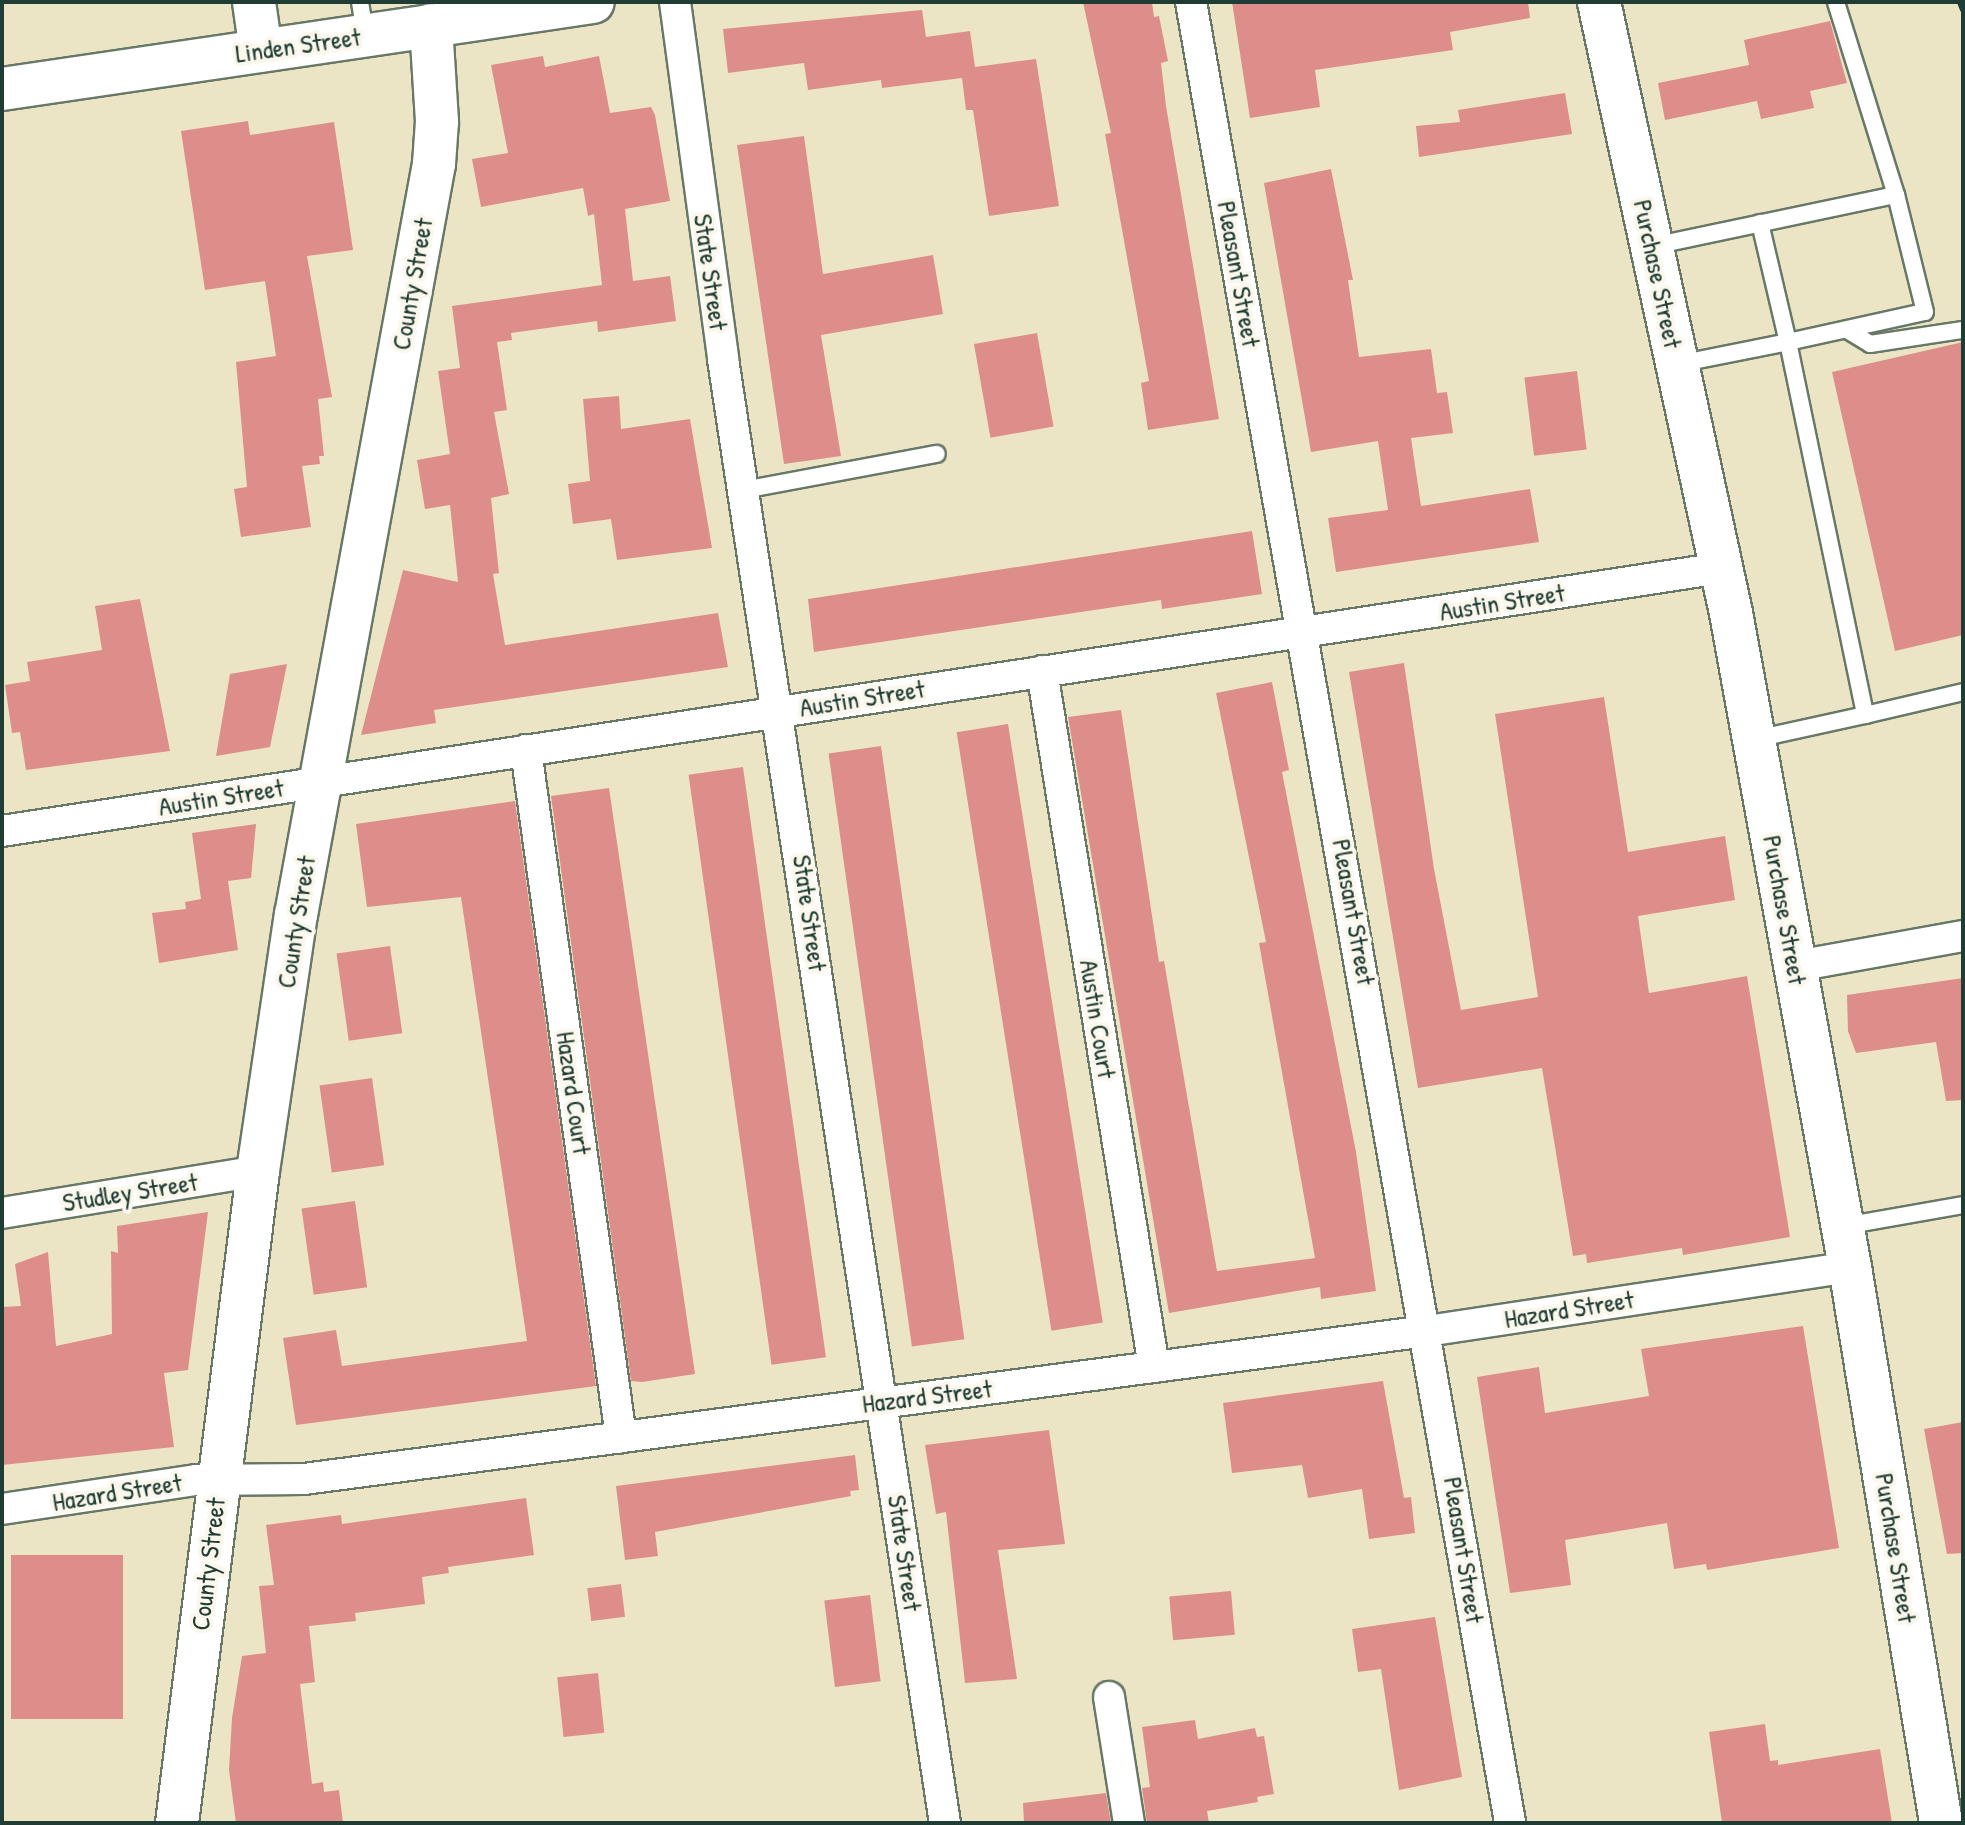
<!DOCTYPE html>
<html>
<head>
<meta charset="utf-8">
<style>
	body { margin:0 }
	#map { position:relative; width:1965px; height:1825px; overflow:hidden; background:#ece5c5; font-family:"Patrick Hand",sans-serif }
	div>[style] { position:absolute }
	.building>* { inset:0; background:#dd8e8b; transform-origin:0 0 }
	.roads { filter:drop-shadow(2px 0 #677867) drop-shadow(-2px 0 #677867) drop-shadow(0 2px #677867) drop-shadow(0 -2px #677867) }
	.lane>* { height:16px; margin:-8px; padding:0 8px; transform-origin:8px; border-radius:8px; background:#fff }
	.street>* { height:30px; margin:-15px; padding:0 15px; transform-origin:15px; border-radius:15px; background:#fff }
	.secondary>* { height:42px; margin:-21px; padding:0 21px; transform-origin:21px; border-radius:21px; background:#fff }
	.rail>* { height:6px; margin-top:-3px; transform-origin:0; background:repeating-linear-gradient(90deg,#1f3d34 0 12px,transparent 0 18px) }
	span { translate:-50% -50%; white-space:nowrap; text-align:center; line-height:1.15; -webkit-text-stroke:8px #fbf7ec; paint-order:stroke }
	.street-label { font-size:26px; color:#1f3d34 }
	.frame { position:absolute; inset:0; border:4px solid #1f3d34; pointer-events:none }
</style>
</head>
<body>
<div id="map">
	<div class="building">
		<i style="clip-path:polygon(1083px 2px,1152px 2px,1154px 17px,1159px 16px,1168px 61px,1161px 63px,1166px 106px,1219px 419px,1148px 430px,1141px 383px,1149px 381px,1105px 134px,1111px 133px)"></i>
		<i style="clip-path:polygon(1232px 2px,1528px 2px,1530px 18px,1450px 32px,1453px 50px,1315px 70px,1320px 107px,1250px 118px)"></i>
		<i style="clip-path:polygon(922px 10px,926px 37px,970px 31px,975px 67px,1036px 59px,1059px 206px,989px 216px,973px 110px,966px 110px,962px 78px,882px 88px,881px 80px,808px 90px,804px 63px,728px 73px,723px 29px)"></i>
		<i style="clip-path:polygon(1830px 21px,1847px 83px,1810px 91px,1814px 108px,1761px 119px,1757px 101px,1665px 120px,1658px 83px,1749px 65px,1744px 40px)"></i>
		<i style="clip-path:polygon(543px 56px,545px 67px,599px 56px,610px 113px,651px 107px,655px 115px,670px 201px,625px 209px,633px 281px,670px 276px,676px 321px,598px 332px,597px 321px,511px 333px,512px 340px,497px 342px,507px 410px,494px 412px,509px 494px,491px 498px,499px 573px,493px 574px,505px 645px,718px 613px,728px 667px,434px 710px,436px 723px,361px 735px,403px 570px,458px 582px,450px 505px,425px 509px,417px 460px,450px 454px,438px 371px,460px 368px,452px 306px,602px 285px,594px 214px,588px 216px,583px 188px,481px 207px,472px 159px,508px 153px,491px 65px)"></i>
		<i style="clip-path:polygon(1565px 93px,1572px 134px,1419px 157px,1416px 126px,1460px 122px,1458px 110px)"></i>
		<i style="clip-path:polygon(248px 121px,250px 135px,334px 122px,353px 250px,307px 256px,332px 397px,318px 399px,324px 456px,319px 456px,320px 464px,302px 466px,311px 527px,241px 537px,234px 489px,247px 487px,236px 362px,276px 356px,265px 281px,205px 290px,181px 131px)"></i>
		<i style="clip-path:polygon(804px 136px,823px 274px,933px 255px,943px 314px,821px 335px,841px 456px,784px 464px,737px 145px)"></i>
		<i style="clip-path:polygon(1331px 169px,1353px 280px,1348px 280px,1359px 357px,1431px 349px,1437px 393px,1447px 392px,1453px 433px,1411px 438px,1421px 506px,1530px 489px,1539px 542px,1336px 572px,1328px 518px,1388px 510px,1378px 441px,1311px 452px,1264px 183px)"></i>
		<i style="left:1037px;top:333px;width:95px;height:64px;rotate:80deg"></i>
		<i style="clip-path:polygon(1963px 342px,1963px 635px,1895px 651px,1832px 372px)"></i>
		<i style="left:1577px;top:371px;width:79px;height:53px;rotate:83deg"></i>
		<i style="clip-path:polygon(619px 396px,621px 429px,690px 419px,712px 548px,617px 560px,611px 519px,573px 524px,568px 484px,590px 481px,583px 399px)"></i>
		<i style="clip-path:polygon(1252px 531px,1262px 594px,1162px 609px,1161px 600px,814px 652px,808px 599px)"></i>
		<i style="clip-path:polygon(140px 599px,170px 751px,26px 770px,20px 732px,12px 733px,5px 685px,30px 681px,27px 662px,102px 650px,95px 606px)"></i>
		<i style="clip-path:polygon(1404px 663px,1434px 869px,1461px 1010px,1538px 997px,1495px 714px,1604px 697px,1628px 852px,1725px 836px,1735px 900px,1638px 916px,1649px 993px,1747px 976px,1790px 1237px,1683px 1255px,1682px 1248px,1587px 1263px,1586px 1254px,1573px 1256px,1542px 1068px,1418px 1088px,1349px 672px)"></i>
		<i style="clip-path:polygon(287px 664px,270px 747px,216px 756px,230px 674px)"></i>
		<i style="clip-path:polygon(1272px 682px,1289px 770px,1282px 772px,1356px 1152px,1376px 1291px,1321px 1299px,1320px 1287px,1169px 1313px,1068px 717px,1121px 710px,1159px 962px,1164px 961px,1217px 1271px,1315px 1258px,1259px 943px,1266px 942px,1216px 693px)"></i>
		<i style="left:1008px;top:724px;width:606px;height:52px;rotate:81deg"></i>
		<i style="left:881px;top:746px;width:599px;height:53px;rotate:82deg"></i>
		<i style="left:743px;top:767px;width:596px;height:55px;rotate:82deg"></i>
		<i style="clip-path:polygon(609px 788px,695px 1374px,642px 1382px,631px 1381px,551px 796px)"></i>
		<i style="clip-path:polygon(515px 801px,596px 1386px,296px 1425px,283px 1338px,336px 1330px,342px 1366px,527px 1341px,461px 897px,367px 907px,356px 824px)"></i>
		<i style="clip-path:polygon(256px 824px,251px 878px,228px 881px,238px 950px,159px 963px,152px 913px,186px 909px,185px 902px,201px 899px,192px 833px)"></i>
		<i style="left:390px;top:946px;width:88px;height:54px;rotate:82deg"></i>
		<i style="clip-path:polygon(1963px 978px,1963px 1100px,1946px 1101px,1936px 1042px,1856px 1053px,1848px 1031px,1847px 995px)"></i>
		<i style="left:372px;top:1078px;width:88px;height:53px;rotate:82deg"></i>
		<i style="left:355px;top:1201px;width:87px;height:54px;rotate:82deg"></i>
		<i style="clip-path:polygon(208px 1212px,188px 1370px,164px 1373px,174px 1447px,2px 1465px,2px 1307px,21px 1306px,15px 1264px,48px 1252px,56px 1346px,112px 1334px,111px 1251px,118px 1253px,117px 1226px)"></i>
		<i style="clip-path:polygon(1803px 1326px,1839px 1548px,1707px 1570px,1706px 1564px,1674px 1569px,1667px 1523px,1565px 1540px,1571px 1585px,1510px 1593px,1477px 1377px,1539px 1367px,1545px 1413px,1649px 1396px,1641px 1349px)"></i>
		<i style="clip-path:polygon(1383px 1381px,1404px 1498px,1411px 1497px,1415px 1533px,1369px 1539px,1362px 1489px,1308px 1498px,1302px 1465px,1232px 1473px,1223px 1403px)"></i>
		<i style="clip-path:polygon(1963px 1422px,1963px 1553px,1947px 1554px,1924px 1429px)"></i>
		<i style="clip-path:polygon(1049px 1430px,1065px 1544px,998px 1550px,1017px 1679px,965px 1683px,946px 1512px,936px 1514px,925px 1445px)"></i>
		<i style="clip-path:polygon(855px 1455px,859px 1490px,850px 1491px,851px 1496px,655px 1532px,658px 1556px,625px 1560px,616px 1486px)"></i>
		<i style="clip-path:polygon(526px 1498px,534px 1555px,448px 1567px,449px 1573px,422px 1577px,425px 1604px,355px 1613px,356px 1621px,309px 1626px,315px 1682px,300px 1684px,312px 1784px,323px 1782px,324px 1792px,339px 1790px,343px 1823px,236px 1823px,229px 1770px,232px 1718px,242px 1656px,266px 1653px,259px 1586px,274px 1585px,266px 1525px,341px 1515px,342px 1524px)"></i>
		<i style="left:11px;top:1555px;width:112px;height:164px"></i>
		<i style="left:621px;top:1584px;width:33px;height:34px;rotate:83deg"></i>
		<i style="left:1231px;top:1591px;width:44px;height:62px;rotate:85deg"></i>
		<i style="left:870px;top:1595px;width:87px;height:46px;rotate:83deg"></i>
		<i style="clip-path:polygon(1435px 1617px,1462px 1777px,1399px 1790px,1381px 1669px,1358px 1672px,1352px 1629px)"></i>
		<i style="left:598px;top:1673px;width:60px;height:41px;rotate:84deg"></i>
		<i style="clip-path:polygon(1195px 1720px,1198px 1739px,1255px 1728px,1257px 1737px,1264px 1736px,1274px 1794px,1257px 1797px,1258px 1802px,1207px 1811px,1209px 1823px,1147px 1823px,1142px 1788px,1150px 1787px,1142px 1727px)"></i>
		<i style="clip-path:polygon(1765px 1724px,1770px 1761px,1778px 1760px,1778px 1765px,1880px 1749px,1892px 1823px,1722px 1823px,1709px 1732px)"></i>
		<i style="clip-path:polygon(1106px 1793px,1111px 1823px,1024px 1823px,1023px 1803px)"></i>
	</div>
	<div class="roads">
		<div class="lane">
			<i style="left:360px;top:2px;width:32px;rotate:81deg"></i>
			<i style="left:1760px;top:223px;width:122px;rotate:76.8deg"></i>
			<i style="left:1788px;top:342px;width:140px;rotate:-12.4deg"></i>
			<i style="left:1925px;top:312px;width:121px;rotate:-103.9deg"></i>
			<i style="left:1653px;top:246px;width:248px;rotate:-11.9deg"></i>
			<i style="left:1896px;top:195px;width:202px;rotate:-107.3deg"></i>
			<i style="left:1847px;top:330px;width:27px;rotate:31deg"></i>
			<i style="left:1870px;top:344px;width:94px;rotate:-8.6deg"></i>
			<i style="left:1678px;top:364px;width:112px;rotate:-11.3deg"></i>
			<i style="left:1788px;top:342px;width:381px;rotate:78.3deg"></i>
			<i style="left:1865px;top:715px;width:112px;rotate:167.6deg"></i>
			<i style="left:744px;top:490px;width:196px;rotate:-10.6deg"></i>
			<i style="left:1865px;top:715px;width:101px;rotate:-13.2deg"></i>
			<i style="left:1844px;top:1226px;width:121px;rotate:-10deg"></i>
		</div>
		<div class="street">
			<i style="left:675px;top:2px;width:360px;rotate:82.3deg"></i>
			<i style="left:723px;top:359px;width:1481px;rotate:81.38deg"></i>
			<i style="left:1191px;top:2px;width:1849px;rotate:80.06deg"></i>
			<i style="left:1042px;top:671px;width:705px;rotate:80.86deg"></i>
			<i style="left:526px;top:750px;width:694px;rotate:82.13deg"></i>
			<i style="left:2px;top:831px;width:1739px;rotate:-8.7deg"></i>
			<i style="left:1796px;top:966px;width:170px;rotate:-10.2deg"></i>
			<i style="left:2px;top:1213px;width:259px;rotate:-9.3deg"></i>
			<i style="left:2px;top:1509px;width:196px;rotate:-8.5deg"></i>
			<i style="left:196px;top:1480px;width:108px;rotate:-0.5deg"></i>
			<i style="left:304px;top:1479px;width:1133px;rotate:-7.51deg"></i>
			<i style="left:1427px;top:1331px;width:428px;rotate:-8.6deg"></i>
			<i style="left:1109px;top:1697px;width:128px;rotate:81deg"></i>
		</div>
		<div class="secondary">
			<i style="left:254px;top:2px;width:49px;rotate:81.9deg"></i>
			<i style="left:1599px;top:2px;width:625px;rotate:77.81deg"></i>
			<i style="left:1731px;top:613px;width:665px;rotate:79.69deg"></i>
			<i style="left:1850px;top:1267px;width:563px;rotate:80.7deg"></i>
			<i style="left:2px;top:89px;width:597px;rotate:-8.37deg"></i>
			<i style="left:177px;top:1823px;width:657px;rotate:-82.92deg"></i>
			<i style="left:258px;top:1171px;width:259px;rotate:-81.6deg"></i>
			<i style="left:296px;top:915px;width:764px;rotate:-79.59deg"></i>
			<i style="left:434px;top:164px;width:43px;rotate:-86deg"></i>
			<i style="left:437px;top:121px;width:96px;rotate:-93.6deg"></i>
		</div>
	</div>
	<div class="rail">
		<i style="left:1960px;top:2px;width:9px;rotate:69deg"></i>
	</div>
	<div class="street-label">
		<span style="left:298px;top:45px;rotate:-8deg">Linden Street</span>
		<span style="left:711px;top:272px;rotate:82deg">State Street</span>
		<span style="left:1239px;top:274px;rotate:80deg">Pleasant Street</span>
		<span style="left:1658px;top:274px;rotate:78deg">Purchase Street</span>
		<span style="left:412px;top:284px;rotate:-80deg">County Street</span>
		<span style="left:1502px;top:602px;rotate:-9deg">Austin Street</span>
		<span style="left:862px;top:698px;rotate:-9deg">Austin Street</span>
		<span style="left:221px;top:797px;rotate:-9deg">Austin Street</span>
		<span style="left:1785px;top:910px;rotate:80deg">Purchase Street</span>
		<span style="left:1354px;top:912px;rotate:80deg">Pleasant Street</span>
		<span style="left:810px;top:913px;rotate:82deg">State Street</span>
		<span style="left:296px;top:922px;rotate:-81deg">County Street</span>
		<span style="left:1098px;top:1019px;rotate:81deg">Austin Court</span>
		<span style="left:574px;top:1093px;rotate:82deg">Hazard Court</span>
		<span style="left:130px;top:1192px;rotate:-9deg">Studley Street</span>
		<span style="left:1569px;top:1309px;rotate:-9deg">Hazard Street</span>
		<span style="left:927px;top:1396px;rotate:-7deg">Hazard Street</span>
		<span style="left:117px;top:1492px;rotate:-9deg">Hazard Street</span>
		<span style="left:1896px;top:1548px;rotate:81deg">Purchase Street</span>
		<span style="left:1464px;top:1550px;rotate:81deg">Pleasant Street</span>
		<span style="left:905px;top:1553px;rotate:82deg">State Street</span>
		<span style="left:208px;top:1564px;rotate:-83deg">County Street</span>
	</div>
	<div class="frame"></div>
</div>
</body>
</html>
